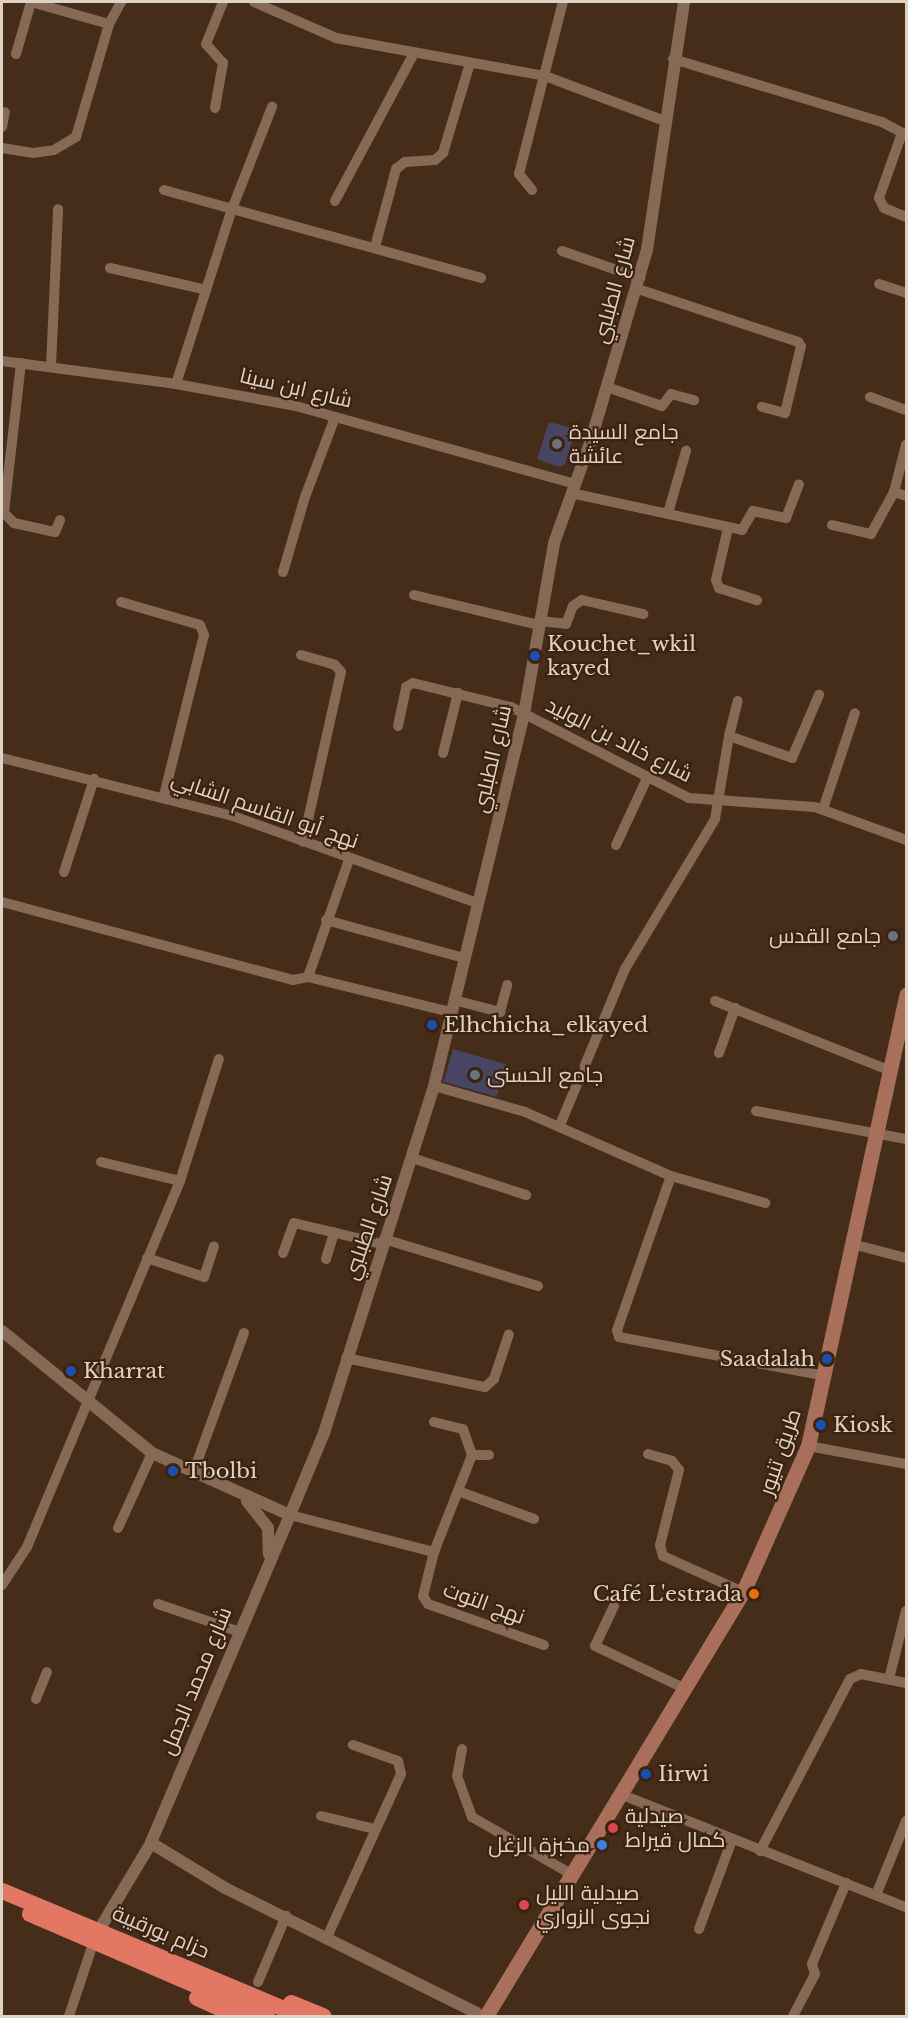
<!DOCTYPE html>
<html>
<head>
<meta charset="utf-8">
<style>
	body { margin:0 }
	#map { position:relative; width:908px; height:2018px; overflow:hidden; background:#452d1a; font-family:"Libre Baskerville",Cairo,serif }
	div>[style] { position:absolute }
	.building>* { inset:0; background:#484562; transform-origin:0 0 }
	.minor>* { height:10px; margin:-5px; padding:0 5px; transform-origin:5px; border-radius:5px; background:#866a56 }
	.tertiary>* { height:12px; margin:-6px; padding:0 6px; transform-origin:6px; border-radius:6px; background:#866a56 }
	.secondary>* { height:15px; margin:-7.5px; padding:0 7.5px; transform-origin:7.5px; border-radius:7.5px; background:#a86f5b }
	.trunk>* { height:16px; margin:-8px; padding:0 8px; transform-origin:8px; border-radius:8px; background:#e27864 }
	.dots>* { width:16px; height:16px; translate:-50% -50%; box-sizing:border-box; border:3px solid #3b2310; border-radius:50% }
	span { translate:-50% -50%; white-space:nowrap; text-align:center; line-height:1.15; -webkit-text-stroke:4.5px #3b2310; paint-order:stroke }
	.street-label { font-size:21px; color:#e0d1c5 }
	.poi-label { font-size:21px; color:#e0d1c5 }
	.left { translate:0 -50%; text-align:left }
	.right { translate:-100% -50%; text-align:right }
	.frame { position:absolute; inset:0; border:3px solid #e0d1c5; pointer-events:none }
</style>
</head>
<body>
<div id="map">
	<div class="building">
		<i style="clip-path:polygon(549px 422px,576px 429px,565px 464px,560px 467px,537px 459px)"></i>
		<i style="left:453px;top:1049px;width:55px;height:34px;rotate:16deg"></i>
	</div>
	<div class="minor">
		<i style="left:31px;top:2px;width:81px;rotate:15.8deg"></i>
		<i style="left:254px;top:2px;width:90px;rotate:23.7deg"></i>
		<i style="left:336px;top:38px;width:212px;rotate:10.3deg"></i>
		<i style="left:545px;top:76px;width:128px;rotate:20.6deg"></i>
		<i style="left:16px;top:54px;width:54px;rotate:-73.9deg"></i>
		<i style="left:673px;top:59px;width:218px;rotate:16.8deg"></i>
		<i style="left:882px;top:122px;width:27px;rotate:28deg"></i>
		<i style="left:215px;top:108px;width:46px;rotate:-79.9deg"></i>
		<i style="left:223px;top:63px;width:25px;rotate:-132deg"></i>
		<i style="left:206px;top:44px;width:45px;rotate:-68deg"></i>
		<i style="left:2px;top:127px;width:15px;rotate:-79deg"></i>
		<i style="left:902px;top:133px;width:69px;rotate:109.5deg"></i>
		<i style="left:879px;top:198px;width:11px;rotate:63deg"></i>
		<i style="left:884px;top:208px;width:24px;rotate:22deg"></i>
		<i style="left:2px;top:148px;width:31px;rotate:9deg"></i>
		<i style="left:33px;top:153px;width:21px;rotate:-8deg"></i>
		<i style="left:54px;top:150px;width:26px;rotate:-31deg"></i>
		<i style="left:76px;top:137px;width:118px;rotate:-73.7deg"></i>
		<i style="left:109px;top:24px;width:25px;rotate:-61deg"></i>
		<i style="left:164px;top:190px;width:329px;rotate:15.5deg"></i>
		<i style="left:532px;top:190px;width:21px;rotate:-129deg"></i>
		<i style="left:519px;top:174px;width:178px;rotate:-75.7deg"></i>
		<i style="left:335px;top:201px;width:166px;rotate:-61.9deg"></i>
		<i style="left:375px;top:247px;width:81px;rotate:-74.9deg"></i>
		<i style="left:396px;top:169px;width:11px;rotate:-38deg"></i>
		<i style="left:405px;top:162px;width:30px;rotate:-4deg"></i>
		<i style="left:435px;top:160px;width:11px;rotate:-41deg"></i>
		<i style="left:443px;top:153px;width:94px;rotate:-73.3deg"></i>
		<i style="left:562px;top:251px;width:83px;rotate:19.1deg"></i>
		<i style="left:110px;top:268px;width:99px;rotate:12.8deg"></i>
		<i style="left:879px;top:284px;width:28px;rotate:18deg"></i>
		<i style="left:638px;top:289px;width:169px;rotate:18.3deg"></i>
		<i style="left:798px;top:342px;width:5px;rotate:53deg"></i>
		<i style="left:801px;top:346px;width:69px;rotate:103.4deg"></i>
		<i style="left:785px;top:413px;width:24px;rotate:-165deg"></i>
		<i style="left:2px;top:361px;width:176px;rotate:7.5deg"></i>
		<i style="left:176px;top:384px;width:122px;rotate:10.4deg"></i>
		<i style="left:296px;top:406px;width:290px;rotate:15.6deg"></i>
		<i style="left:21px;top:363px;width:151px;rotate:96.5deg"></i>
		<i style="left:4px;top:513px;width:14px;rotate:45deg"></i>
		<i style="left:14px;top:523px;width:42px;rotate:12.4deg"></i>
		<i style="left:55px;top:532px;width:13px;rotate:-67deg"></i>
		<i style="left:51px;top:366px;width:157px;rotate:-87.4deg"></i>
		<i style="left:176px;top:384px;width:184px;rotate:-72.3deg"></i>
		<i style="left:232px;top:209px;width:110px;rotate:-68.6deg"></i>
		<i style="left:607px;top:387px;width:58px;rotate:19.1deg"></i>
		<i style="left:662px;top:406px;width:15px;rotate:-53deg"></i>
		<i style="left:671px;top:394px;width:24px;rotate:15deg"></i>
		<i style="left:870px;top:397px;width:38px;rotate:20deg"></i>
		<i style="left:894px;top:492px;width:13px;rotate:18deg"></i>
		<i style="left:571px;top:493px;width:175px;rotate:12.2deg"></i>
		<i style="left:742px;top:530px;width:22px;rotate:-60deg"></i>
		<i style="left:753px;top:511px;width:34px;rotate:12deg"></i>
		<i style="left:786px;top:518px;width:36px;rotate:-69deg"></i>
		<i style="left:668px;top:513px;width:65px;rotate:-73.8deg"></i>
		<i style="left:832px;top:525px;width:40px;rotate:13deg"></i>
		<i style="left:871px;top:534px;width:48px;rotate:-61.3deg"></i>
		<i style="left:894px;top:492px;width:49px;rotate:-75.7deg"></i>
		<i style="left:728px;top:528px;width:53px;rotate:103deg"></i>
		<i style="left:716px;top:580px;width:9px;rotate:69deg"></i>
		<i style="left:719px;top:588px;width:40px;rotate:18deg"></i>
		<i style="left:283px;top:572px;width:78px;rotate:-73.7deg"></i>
		<i style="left:305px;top:497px;width:85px;rotate:-69.4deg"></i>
		<i style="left:414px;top:595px;width:129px;rotate:13.5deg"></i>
		<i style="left:121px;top:602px;width:82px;rotate:16.2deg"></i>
		<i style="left:200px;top:625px;width:11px;rotate:68deg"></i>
		<i style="left:204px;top:635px;width:165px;rotate:104deg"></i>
		<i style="left:539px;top:621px;width:27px;rotate:6deg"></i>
		<i style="left:566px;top:624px;width:19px;rotate:-69deg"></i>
		<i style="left:573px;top:606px;width:11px;rotate:-34deg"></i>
		<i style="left:582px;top:600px;width:63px;rotate:12.9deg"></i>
		<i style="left:301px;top:655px;width:35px;rotate:16deg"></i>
		<i style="left:335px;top:665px;width:9px;rotate:49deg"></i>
		<i style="left:341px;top:672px;width:174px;rotate:102.6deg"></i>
		<i style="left:398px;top:726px;width:40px;rotate:-78deg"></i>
		<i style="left:406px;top:687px;width:8px;rotate:-30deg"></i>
		<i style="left:413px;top:683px;width:101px;rotate:13.8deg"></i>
		<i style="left:511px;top:707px;width:200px;rotate:27.1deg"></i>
		<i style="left:689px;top:798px;width:126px;rotate:4.1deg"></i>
		<i style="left:815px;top:807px;width:97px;rotate:19.9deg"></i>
		<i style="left:729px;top:736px;width:36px;rotate:-76deg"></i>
		<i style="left:443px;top:753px;width:62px;rotate:-76deg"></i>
		<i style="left:2px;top:758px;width:238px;rotate:14.1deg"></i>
		<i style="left:233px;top:816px;width:260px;rotate:19.6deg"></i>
		<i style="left:823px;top:809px;width:101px;rotate:-71.6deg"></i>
		<i style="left:616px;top:845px;width:76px;rotate:-65.1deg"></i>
		<i style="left:64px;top:872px;width:98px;rotate:-72.1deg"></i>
		<i style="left:2px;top:902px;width:301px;rotate:15deg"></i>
		<i style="left:293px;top:980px;width:15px;rotate:-11deg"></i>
		<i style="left:308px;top:977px;width:147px;rotate:13.8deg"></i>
		<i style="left:326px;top:920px;width:143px;rotate:15.4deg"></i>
		<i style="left:308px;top:977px;width:124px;rotate:-70.7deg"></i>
		<i style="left:454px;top:1000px;width:48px;rotate:14.6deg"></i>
		<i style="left:500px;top:1012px;width:28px;rotate:-75deg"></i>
		<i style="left:715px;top:1001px;width:189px;rotate:21.7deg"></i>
		<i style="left:719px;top:1053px;width:48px;rotate:-70.4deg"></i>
		<i style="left:434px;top:1086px;width:95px;rotate:15.9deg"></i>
		<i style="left:525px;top:1112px;width:159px;rotate:23.7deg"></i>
		<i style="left:671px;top:1176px;width:98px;rotate:16deg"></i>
		<i style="left:756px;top:1111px;width:153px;rotate:10.6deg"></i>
		<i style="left:560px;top:1125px;width:169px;rotate:-67.4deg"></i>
		<i style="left:625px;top:969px;width:175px;rotate:-59deg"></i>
		<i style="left:715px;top:819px;width:84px;rotate:-80.4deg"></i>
		<i style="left:729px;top:736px;width:67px;rotate:19.2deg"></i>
		<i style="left:792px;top:758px;width:69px;rotate:-66.8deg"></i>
		<i style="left:412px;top:1158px;width:120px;rotate:18deg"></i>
		<i style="left:101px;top:1162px;width:81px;rotate:13.5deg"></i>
		<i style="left:671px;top:1176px;width:163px;rotate:109.3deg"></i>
		<i style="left:617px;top:1330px;width:7px;rotate:74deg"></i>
		<i style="left:619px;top:1337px;width:211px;rotate:10.7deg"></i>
		<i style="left:384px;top:1239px;width:161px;rotate:17deg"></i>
		<i style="left:856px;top:1245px;width:52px;rotate:14.6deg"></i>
		<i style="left:283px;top:1253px;width:32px;rotate:-70deg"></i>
		<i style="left:294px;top:1223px;width:90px;rotate:13.4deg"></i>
		<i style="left:147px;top:1258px;width:60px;rotate:18.4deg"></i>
		<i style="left:204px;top:1277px;width:32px;rotate:-72deg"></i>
		<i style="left:326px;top:1259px;width:28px;rotate:-73deg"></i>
		<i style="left:346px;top:1358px;width:142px;rotate:11.8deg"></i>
		<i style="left:485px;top:1387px;width:12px;rotate:-42deg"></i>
		<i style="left:494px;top:1379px;width:47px;rotate:-71.6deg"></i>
		<i style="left:434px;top:1422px;width:30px;rotate:14deg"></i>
		<i style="left:463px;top:1429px;width:28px;rotate:71deg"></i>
		<i style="left:472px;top:1455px;width:104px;rotate:111.4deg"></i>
		<i style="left:434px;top:1552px;width:45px;rotate:104deg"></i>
		<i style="left:423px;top:1596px;width:9px;rotate:58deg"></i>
		<i style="left:428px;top:1604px;width:123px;rotate:19.5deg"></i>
		<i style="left:808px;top:1446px;width:100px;rotate:10.4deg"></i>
		<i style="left:648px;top:1454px;width:25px;rotate:16deg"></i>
		<i style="left:672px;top:1461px;width:11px;rotate:52deg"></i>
		<i style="left:679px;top:1470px;width:77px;rotate:104.2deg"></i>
		<i style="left:660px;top:1545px;width:11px;rotate:75deg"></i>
		<i style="left:663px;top:1556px;width:88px;rotate:24.2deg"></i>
		<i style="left:472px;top:1455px;width:17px"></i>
		<i style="left:193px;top:1473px;width:149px;rotate:-70deg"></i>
		<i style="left:458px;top:1491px;width:81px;rotate:20.2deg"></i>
		<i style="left:290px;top:1515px;width:149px;rotate:14.4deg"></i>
		<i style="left:118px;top:1528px;width:82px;rotate:-65.6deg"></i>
		<i style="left:2px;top:1585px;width:45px;rotate:-56.7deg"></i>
		<i style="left:27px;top:1547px;width:397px;rotate:-67.3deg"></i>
		<i style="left:180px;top:1181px;width:128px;rotate:-72.3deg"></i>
		<i style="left:158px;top:1604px;width:83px;rotate:18.9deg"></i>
		<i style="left:614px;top:1606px;width:44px;rotate:115.4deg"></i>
		<i style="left:595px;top:1646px;width:101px;rotate:25.3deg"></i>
		<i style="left:889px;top:1679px;width:70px;rotate:-76deg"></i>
		<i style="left:36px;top:1699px;width:29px;rotate:-68deg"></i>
		<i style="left:462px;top:1749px;width:27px;rotate:100deg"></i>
		<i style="left:457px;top:1776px;width:44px;rotate:69.9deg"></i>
		<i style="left:472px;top:1817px;width:114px;rotate:29.9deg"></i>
		<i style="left:620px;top:1794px;width:308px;rotate:21.6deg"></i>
		<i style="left:321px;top:1816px;width:56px;rotate:13.5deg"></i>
		<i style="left:760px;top:1851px;width:194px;rotate:-62.4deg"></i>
		<i style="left:850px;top:1679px;width:12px;rotate:-24deg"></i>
		<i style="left:861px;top:1674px;width:46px;rotate:11.3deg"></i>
		<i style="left:876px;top:1895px;width:80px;rotate:-67.9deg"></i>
		<i style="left:699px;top:1929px;width:95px;rotate:-69.7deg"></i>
		<i style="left:328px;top:1935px;width:177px;rotate:-65.6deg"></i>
		<i style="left:401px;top:1774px;width:13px;rotate:-103deg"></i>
		<i style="left:398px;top:1761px;width:48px;rotate:-160.4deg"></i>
		<i style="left:258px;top:1982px;width:72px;rotate:-67deg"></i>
		<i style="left:69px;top:2016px;width:79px;rotate:-71.6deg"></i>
		<i style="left:793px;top:2016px;width:47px;rotate:-62.4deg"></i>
		<i style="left:815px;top:1974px;width:10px;rotate:-107deg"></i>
		<i style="left:812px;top:1964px;width:88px;rotate:-67.2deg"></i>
	</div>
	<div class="tertiary">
		<i style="left:2px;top:1331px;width:193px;rotate:39.1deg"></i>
		<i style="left:152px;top:1453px;width:151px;rotate:24.2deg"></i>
		<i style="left:290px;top:1515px;width:356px;rotate:113deg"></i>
		<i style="left:151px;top:1843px;width:87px;rotate:31.3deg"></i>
		<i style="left:225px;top:1888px;width:281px;rotate:26.4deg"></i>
		<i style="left:247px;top:1501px;width:34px;rotate:52deg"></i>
		<i style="left:268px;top:1528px;width:26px;rotate:88deg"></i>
		<i style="left:290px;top:1515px;width:89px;rotate:-67.5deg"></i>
		<i style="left:324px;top:1433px;width:364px;rotate:-72.4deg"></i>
		<i style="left:434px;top:1086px;width:383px;rotate:-76.4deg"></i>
		<i style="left:524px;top:714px;width:174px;rotate:-80deg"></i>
		<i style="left:554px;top:543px;width:109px;rotate:-70.2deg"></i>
		<i style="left:591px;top:440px;width:198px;rotate:-73.6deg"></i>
		<i style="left:647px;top:250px;width:251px;rotate:-81.5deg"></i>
		<i style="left:99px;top:1930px;width:101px;rotate:-59.1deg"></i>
	</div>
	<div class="secondary">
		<i style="left:486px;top:2016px;width:496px;rotate:-58.8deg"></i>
		<i style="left:743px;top:1592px;width:160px;rotate:-66deg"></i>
		<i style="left:808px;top:1446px;width:462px;rotate:-77.7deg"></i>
	</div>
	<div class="trunk">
		<i style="left:2px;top:1891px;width:324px;rotate:22.7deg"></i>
		<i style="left:30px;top:1914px;width:258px;rotate:23.3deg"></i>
		<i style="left:197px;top:1998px;width:44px;rotate:24.2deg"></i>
		<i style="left:291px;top:2003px;width:35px;rotate:22deg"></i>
	</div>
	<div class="dots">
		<i style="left:557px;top:444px;background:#6b7280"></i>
		<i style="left:535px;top:656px;background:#1a4fb4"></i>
		<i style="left:893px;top:936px;background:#6b7280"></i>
		<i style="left:432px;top:1025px;background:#1a4fb4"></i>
		<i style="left:475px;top:1075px;background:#6b7280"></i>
		<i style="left:827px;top:1359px;background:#1a4fb4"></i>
		<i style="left:71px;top:1371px;background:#1a4fb4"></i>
		<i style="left:821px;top:1425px;background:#1a4fb4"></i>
		<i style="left:173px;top:1471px;background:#1a4fb4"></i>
		<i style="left:754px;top:1594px;background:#e8710a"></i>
		<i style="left:646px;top:1774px;background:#1a4fb4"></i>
		<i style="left:613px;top:1828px;background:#e0444e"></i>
		<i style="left:602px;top:1845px;background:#3f7fe0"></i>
		<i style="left:524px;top:1905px;background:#e0444e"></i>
	</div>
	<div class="street-label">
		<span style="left:614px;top:290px;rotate:-75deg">شارع الطبلبي</span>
		<span style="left:296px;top:388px;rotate:13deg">شارع ابن سينا</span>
		<span style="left:619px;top:740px;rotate:27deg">شارع خالد بن الوليد</span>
		<span style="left:492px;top:759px;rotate:-77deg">شارع الطبلبي</span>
		<span style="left:265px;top:810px;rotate:19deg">نهج أبو القاسم الشابي</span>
		<span style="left:368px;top:1227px;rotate:-71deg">شارع الطبلبي</span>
		<span style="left:780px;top:1452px;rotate:-71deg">طريق تنيور</span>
		<span style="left:484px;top:1603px;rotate:20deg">نهج التوت</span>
		<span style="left:196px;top:1681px;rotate:-68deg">شارع محمد الجمل</span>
		<span style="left:161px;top:1932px;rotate:23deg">حزام بورقيبة</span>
	</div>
	<div class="poi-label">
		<span class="left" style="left:569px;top:444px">جامع السيدة<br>عائشة</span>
		<span class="left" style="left:547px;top:656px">Kouchet_wkil<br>kayed</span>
		<span class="right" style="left:881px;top:936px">جامع القدس</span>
		<span class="left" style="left:444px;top:1025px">Elhchicha_elkayed</span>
		<span class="left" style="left:487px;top:1075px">جامع الحسنى</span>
		<span class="right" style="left:815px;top:1359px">Saadalah</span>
		<span class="left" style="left:83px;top:1371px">Kharrat</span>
		<span class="left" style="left:833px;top:1425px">Kiosk</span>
		<span class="left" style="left:185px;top:1471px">Tbolbi</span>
		<span class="right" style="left:742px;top:1594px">Café L'estrada</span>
		<span class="left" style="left:658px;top:1774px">Iirwi</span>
		<span class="left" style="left:625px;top:1828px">صيدلية<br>كمال قيراط</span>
		<span class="right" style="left:590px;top:1845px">مخبزة الزغل</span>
		<span class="left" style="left:536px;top:1905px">صيدلية الليل<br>نجوى الزواري</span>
	</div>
	<div class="frame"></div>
</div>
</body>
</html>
